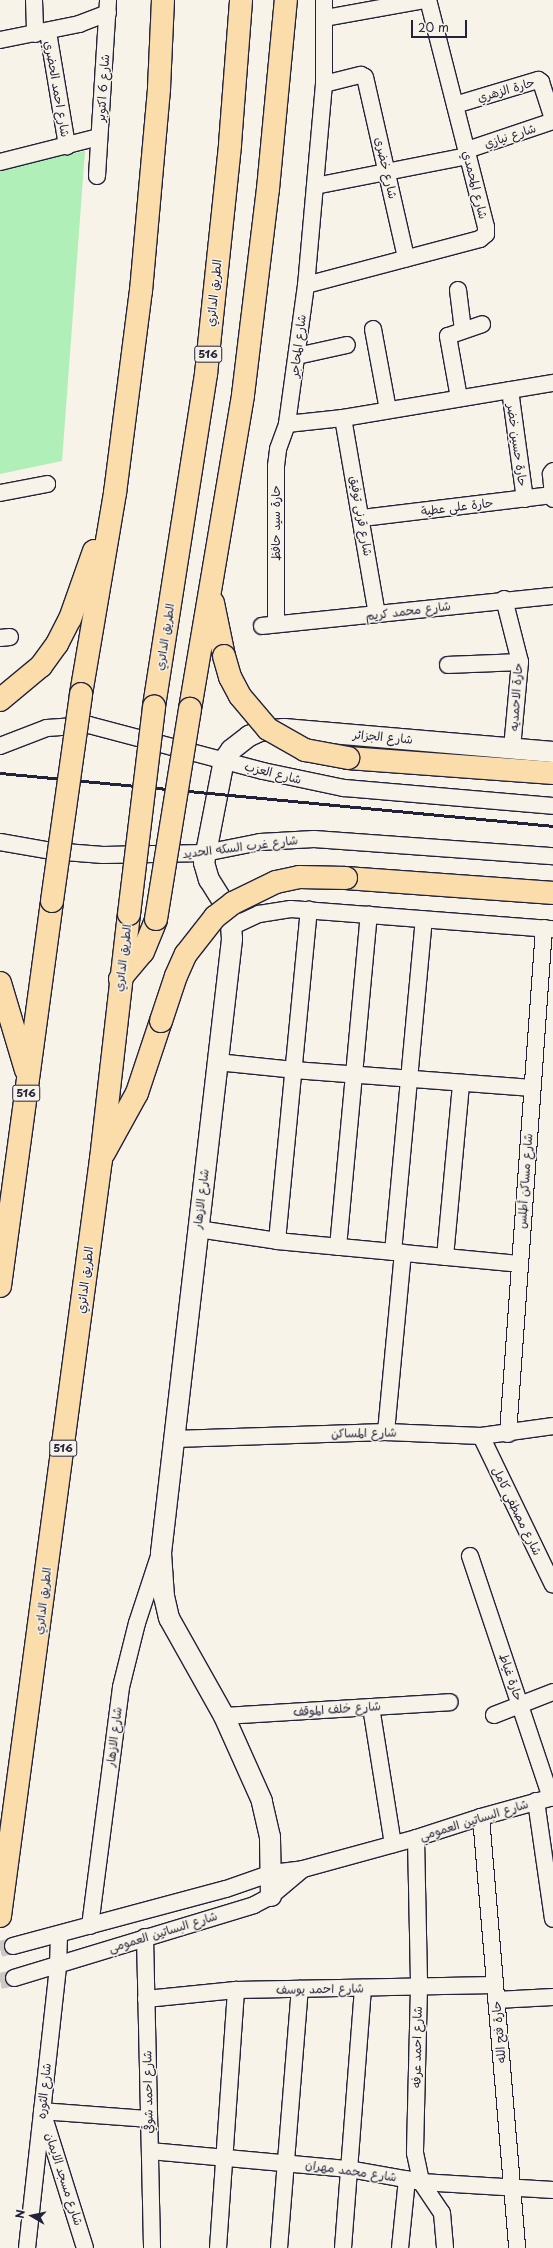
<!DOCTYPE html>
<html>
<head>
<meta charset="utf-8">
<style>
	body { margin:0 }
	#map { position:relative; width:553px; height:2248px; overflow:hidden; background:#f7f3e8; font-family:"Playpen Sans","Playpen Sans Arabic",sans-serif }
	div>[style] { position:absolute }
	.green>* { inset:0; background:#b0efb7 }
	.minor-tunnel>* { height:16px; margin-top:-8px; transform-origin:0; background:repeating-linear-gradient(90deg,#ccc9c5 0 16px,transparent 0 24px) }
	.roads { filter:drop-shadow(1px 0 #22223b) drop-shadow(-1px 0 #22223b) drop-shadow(0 1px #22223b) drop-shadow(0 -1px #22223b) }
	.minor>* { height:16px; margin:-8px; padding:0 8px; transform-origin:8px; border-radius:8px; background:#f7f3e8 }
	.tertiary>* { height:20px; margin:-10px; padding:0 10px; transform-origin:10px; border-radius:10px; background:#f7f3e8 }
	.trunk>* { height:22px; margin:-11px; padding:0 11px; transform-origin:11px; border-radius:11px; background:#fbddab }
	.motorway>* { height:22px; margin:-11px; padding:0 11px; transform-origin:11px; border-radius:11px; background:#fbddab }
	.rail>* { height:3px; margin:-1.5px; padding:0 1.5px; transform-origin:1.5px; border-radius:1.5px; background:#22223b }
	.bridges { filter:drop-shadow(1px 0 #22223b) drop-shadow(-1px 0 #22223b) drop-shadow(0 1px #22223b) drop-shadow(0 -1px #22223b) }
	.trunk-bridge>* { height:22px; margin:-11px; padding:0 11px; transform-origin:11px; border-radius:11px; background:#fbddab }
	.motorway-bridge>* { height:22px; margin:-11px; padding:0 11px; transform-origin:11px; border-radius:11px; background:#fbddab }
	span { translate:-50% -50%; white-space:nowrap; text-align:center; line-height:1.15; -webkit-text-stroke:3px #f7f3e8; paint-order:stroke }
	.shield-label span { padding:1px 3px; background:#f7f3e8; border:1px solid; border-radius:3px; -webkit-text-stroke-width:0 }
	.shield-label { font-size:11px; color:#22223b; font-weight:700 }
	.street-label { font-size:12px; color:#22223b }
	.north { position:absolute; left:12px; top:2196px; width:40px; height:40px; -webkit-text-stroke:3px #f7f3e8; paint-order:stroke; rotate:279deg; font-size:11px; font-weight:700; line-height:16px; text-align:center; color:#22223b }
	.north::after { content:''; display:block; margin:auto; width:14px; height:18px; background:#22223b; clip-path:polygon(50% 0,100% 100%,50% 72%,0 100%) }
	.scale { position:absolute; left:411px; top:20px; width:56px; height:18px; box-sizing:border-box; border:2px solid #22223b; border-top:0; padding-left:5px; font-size:12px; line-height:14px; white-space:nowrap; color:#22223b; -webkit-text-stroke:3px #f7f3e8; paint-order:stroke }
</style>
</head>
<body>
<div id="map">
	<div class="green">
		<i style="clip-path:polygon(85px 151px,62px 461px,0 474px,0 169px)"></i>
	</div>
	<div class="minor-tunnel">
		<i style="left:0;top:1949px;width:13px;rotate:-13deg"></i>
		<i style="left:0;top:1981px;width:14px;rotate:-12deg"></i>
	</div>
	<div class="roads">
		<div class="minor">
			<i style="left:34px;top:0;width:34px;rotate:88deg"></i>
			<i style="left:324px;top:0;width:84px;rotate:90deg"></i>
			<i style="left:324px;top:84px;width:202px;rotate:95.1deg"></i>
			<i style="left:306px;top:285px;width:140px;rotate:97.8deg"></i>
			<i style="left:287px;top:424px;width:56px;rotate:-6.1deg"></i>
			<i style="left:343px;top:418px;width:213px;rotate:-9.5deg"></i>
			<i style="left:325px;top:18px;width:102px;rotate:-10.2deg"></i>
			<i style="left:48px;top:32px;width:116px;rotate:80.5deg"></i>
			<i style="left:0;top:40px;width:81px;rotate:-11.4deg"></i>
			<i style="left:79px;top:24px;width:31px;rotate:-21deg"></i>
			<i style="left:324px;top:84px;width:38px;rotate:-14deg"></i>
			<i style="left:361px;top:75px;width:4px;rotate:27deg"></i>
			<i style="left:365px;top:77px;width:186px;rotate:77.2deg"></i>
			<i style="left:455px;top:105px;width:87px;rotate:-16.8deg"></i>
			<i style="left:538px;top:80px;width:4px;rotate:34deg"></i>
			<i style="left:541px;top:82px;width:40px;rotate:72deg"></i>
			<i style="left:467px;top:150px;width:91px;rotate:-18.6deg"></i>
			<i style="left:0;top:162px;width:102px;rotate:-14.2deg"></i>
			<i style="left:97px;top:176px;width:176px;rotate:-86.4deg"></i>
			<i style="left:315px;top:186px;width:156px;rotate:-11.1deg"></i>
			<i style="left:306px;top:285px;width:180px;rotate:-14.8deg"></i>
			<i style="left:480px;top:239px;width:8px;rotate:-40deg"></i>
			<i style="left:486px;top:234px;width:7px;rotate:-90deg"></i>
			<i style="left:486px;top:227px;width:234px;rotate:-104.3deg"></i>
			<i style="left:458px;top:290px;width:40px;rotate:82.9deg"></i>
			<i style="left:373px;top:329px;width:82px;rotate:79.5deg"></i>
			<i style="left:297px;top:356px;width:51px;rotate:-12.4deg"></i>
			<i style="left:510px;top:390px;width:110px;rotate:82.2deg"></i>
			<i style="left:459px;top:398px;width:63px;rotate:-100.1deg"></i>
			<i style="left:448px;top:336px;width:36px;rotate:-19deg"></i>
			<i style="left:343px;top:418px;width:199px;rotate:80.2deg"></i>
			<i style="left:553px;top:471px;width:4px;rotate:124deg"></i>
			<i style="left:551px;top:474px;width:25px;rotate:85deg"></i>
			<i style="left:0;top:493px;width:48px;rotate:-10.8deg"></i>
			<i style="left:362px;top:518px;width:192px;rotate:-6.9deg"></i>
			<i style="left:504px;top:599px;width:65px;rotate:75.7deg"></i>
			<i style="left:520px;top:662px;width:87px;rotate:95.3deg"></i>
			<i style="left:276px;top:624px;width:158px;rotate:-90deg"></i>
			<i style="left:276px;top:466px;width:17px;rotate:-83deg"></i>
			<i style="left:278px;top:449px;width:27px;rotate:-70deg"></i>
			<i style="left:262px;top:626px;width:293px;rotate:-5.9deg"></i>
			<i style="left:0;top:638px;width:10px;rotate:-6deg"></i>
			<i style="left:448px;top:665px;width:72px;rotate:-2.4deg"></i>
			<i style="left:0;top:746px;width:50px;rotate:-21deg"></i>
			<i style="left:47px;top:728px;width:42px;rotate:-4.1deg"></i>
			<i style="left:89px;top:725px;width:180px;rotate:14.8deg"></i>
			<i style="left:263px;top:771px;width:83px;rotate:11.9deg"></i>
			<i style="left:344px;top:788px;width:210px;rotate:4.9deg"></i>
			<i style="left:0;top:842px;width:53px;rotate:9.8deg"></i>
			<i style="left:52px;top:851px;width:51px;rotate:4.5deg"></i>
			<i style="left:103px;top:855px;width:102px;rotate:-1.1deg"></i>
			<i style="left:205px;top:853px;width:56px;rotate:-11.3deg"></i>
			<i style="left:260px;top:842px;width:54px;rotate:-3.2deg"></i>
			<i style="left:314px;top:839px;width:240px;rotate:4.1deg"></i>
			<i style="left:233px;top:926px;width:29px;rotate:-25deg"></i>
			<i style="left:259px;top:914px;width:32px;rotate:-9deg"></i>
			<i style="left:291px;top:909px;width:263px;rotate:4.4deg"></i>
			<i style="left:217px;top:1062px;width:77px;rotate:5.9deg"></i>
			<i style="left:294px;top:1070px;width:239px;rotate:4.3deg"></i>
			<i style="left:198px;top:1229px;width:80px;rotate:8.6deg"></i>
			<i style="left:277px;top:1241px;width:243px;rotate:5.4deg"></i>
			<i style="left:277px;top:1241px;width:333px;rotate:-84.5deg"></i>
			<i style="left:338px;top:1247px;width:334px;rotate:-84.7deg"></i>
			<i style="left:393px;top:1252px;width:334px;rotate:-84.7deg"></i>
			<i style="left:445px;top:1257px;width:175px;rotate:-84.7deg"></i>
			<i style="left:386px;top:1432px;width:180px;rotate:-84.6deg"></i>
			<i style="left:508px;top:1434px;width:507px;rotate:-85.93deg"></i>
			<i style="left:481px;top:1436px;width:165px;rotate:64.2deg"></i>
			<i style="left:174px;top:1439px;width:212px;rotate:-1.9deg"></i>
			<i style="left:386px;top:1432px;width:95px;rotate:2.4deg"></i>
			<i style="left:481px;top:1436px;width:73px;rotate:-7.9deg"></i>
			<i style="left:470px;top:1556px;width:255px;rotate:71.5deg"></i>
			<i style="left:371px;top:1707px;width:139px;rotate:80.9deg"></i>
			<i style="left:494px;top:1715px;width:63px;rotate:-21.3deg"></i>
			<i style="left:224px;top:1716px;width:226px;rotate:-3.5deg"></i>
			<i style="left:536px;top:1801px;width:119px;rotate:81.8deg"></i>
			<i style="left:481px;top:1817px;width:433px;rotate:85.2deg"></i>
			<i style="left:416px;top:1838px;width:149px;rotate:88.8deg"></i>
			<i style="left:419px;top:1987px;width:166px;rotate:91.4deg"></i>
			<i style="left:415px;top:2153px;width:30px;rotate:78deg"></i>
			<i style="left:421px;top:2182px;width:37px;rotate:56deg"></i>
			<i style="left:442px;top:2213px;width:35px;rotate:85deg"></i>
			<i style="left:90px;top:1926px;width:241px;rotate:-82.6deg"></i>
			<i style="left:121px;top:1687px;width:66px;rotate:-76deg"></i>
			<i style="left:137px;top:1623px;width:71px;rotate:-71.8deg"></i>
			<i style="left:145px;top:1937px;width:311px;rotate:88.7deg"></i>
			<i style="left:13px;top:1946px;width:220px;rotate:-15deg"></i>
			<i style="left:226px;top:1889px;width:49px;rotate:-19.2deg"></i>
			<i style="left:272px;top:1873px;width:31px;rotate:-7deg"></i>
			<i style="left:303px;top:1869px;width:117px;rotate:-15.3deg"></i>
			<i style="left:416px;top:1838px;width:68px;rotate:-17.9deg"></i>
			<i style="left:481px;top:1817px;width:75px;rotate:-15.5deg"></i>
			<i style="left:14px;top:1978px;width:251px;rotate:-16.9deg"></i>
			<i style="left:254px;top:1905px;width:19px;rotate:-28deg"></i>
			<i style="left:271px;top:1896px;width:42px;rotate:-40.2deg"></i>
			<i style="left:146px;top:1999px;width:90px;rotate:-5.7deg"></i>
			<i style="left:236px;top:1990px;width:259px;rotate:-1.1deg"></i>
			<i style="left:496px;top:2000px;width:57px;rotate:-3deg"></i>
			<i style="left:150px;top:2151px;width:200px;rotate:5.2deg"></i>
			<i style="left:349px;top:2169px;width:73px;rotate:10.2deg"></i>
			<i style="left:421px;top:2182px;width:132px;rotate:3.5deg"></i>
			<i style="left:27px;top:2248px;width:285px;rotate:-83.7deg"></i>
			<i style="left:58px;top:1965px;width:30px;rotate:-88deg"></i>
			<i style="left:85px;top:2248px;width:144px;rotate:-107.4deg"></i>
			<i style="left:42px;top:2111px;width:107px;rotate:4.3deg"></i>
			<i style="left:218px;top:2248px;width:259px;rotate:-86deg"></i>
			<i style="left:279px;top:2248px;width:260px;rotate:-85.4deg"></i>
			<i style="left:343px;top:2248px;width:261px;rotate:-85.6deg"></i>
			<i style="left:400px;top:2248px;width:69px;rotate:-84.2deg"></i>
		</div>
		<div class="tertiary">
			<i style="left:271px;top:1896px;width:59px;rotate:-91deg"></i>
			<i style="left:270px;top:1837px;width:37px;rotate:-103deg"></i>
			<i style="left:262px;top:1801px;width:93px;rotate:-114.1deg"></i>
			<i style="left:224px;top:1716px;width:112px;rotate:-119.3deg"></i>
			<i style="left:169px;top:1618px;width:22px;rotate:-103deg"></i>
			<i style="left:164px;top:1597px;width:44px;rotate:-93.9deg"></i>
			<i style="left:161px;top:1553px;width:618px;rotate:-83.4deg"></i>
			<i style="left:232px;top:939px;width:26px;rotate:-94deg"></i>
			<i style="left:230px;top:913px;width:39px;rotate:-122deg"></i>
			<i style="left:209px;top:880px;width:18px;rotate:-106deg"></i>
			<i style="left:204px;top:863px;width:105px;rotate:-79deg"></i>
			<i style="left:224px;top:760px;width:12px;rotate:-55deg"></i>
			<i style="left:231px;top:750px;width:23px;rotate:-38deg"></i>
			<i style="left:249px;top:736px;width:12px;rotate:-24deg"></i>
			<i style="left:260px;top:731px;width:24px;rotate:-5deg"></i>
			<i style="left:284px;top:729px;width:270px;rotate:4.9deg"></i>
		</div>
		<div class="trunk">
			<i style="left:213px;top:603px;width:54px;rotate:78.3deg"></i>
			<i style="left:190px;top:709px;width:318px;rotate:-80.4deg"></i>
			<i style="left:243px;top:395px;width:208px;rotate:-83.1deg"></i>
			<i style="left:268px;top:189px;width:190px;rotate:-84.6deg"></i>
			<i style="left:348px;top:758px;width:206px;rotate:4.2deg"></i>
			<i style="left:120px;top:979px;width:35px;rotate:-50deg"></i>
			<i style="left:143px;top:952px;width:35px;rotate:-68deg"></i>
		</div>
		<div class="motorway">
			<i style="left:81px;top:694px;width:204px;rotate:-80.4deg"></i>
			<i style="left:115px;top:493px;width:204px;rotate:-82.7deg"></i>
			<i style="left:141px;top:291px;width:204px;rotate:-84.9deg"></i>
			<i style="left:159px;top:88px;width:88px;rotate:-87.4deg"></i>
			<i style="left:0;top:700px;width:53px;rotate:-39.7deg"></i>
			<i style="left:41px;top:666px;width:27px;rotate:-54deg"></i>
			<i style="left:57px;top:644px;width:28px;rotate:-63deg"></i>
			<i style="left:70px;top:619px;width:72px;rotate:-70.6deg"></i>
			<i style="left:154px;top:706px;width:336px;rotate:-81.1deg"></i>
			<i style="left:206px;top:374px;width:231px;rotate:-84deg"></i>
			<i style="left:230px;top:144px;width:144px;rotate:-85.6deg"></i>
			<i style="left:346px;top:878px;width:208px;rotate:4.1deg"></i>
			<i style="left:0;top:983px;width:91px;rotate:73.4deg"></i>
			<i style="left:104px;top:1153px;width:68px;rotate:-61.2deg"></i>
			<i style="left:137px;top:1093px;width:76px;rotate:-71.6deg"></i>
			<i style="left:0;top:1286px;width:388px;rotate:-82.3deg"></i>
			<i style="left:0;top:1916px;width:764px;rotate:-82.4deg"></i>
			<i style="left:101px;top:1159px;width:247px;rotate:-83.5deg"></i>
		</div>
	</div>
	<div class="rail">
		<i style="left:0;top:773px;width:556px;rotate:5.47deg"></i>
	</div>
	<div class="bridges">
		<div class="trunk-bridge">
			<i style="left:224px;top:656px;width:22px;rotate:74deg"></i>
			<i style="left:230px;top:677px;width:21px;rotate:62deg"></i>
			<i style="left:240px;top:696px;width:43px;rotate:49.7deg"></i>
			<i style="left:268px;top:729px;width:43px;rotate:29.6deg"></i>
			<i style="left:305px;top:750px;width:44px;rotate:10.5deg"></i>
			<i style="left:156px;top:919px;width:213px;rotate:-80.8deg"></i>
		</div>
		<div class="motorway-bridge">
			<i style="left:52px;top:901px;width:209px;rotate:-82deg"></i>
			<i style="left:129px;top:914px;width:209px;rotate:-83.1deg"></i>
			<i style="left:161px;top:1021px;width:47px;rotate:-71.6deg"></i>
			<i style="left:176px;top:976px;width:24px;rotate:-66deg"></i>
			<i style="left:186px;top:954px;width:47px;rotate:-51.9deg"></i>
			<i style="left:215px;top:917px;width:23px;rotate:-38deg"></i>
			<i style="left:233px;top:903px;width:48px;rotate:-26deg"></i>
			<i style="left:276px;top:882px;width:24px;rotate:-12deg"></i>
			<i style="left:299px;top:877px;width:47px;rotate:1.2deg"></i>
		</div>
	</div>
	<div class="shield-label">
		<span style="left:208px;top:354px">516</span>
		<span style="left:26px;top:1093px">516</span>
		<span style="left:63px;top:1448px">516</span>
	</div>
	<div class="street-label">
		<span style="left:103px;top:88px;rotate:-86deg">شارع 6 اكتوبر</span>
		<span style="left:57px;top:89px;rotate:80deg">شارع احمد الحضري</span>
		<span style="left:506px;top:90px;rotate:-16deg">حارة الزهري</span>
		<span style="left:510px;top:136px;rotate:-18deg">شارع نيازي</span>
		<span style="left:386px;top:168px;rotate:77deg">شارع خضرى</span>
		<span style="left:475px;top:185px;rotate:76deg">شارع المحمدي</span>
		<span style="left:214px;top:293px;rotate:-84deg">الطريق الدائري</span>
		<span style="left:298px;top:346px;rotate:-83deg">شارع المحاجر</span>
		<span style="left:517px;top:445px;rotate:82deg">حارة حسين خضر</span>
		<span style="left:457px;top:507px;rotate:-7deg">حارة على عطية</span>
		<span style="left:361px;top:516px;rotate:80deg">شارع قرنى توفيق</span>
		<span style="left:276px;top:523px;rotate:-90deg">حارة سيد حافظ</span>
		<span style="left:408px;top:611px;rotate:-7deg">شارع محمد كريم</span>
		<span style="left:165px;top:637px;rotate:-81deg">الطريق الدائري</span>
		<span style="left:516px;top:697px;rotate:-86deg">حارة الاحمديه</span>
		<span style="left:383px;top:737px;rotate:5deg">شارع الجزائر</span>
		<span style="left:273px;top:773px;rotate:14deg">شارع العزب</span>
		<span style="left:240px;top:847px;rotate:-7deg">شارع غرب السكه الحديد</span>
		<span style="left:123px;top:958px;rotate:-83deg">الطريق الدائري</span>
		<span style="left:525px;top:1181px;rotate:-86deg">شارع مساكن أطلس</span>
		<span style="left:201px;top:1199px;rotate:-83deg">شارع الازهار</span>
		<span style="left:85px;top:1280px;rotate:-83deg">الطريق الدائري</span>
		<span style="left:364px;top:1433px;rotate:-1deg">شارع المساكن</span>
		<span style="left:517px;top:1511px;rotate:64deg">شارع مصطفي كامل</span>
		<span style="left:43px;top:1601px;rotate:-83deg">الطريق الدائري</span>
		<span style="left:511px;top:1677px;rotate:71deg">حارة غياط</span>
		<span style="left:337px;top:1709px;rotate:-4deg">شارع خلف الموقف</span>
		<span style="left:114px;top:1737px;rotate:-83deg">شارع الازهار</span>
		<span style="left:474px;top:1820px;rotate:-17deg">شارع البساتين العمومي</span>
		<span style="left:163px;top:1932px;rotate:-17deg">شارع البساتين العمومي</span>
		<span style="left:320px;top:1989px;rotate:-1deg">شارع احمد يوسف</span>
		<span style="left:499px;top:2032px;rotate:-95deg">حارة فتح الله</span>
		<span style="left:417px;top:2047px;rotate:-89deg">شارع احمد عرفه</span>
		<span style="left:44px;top:2091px;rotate:-84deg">شارع الثوره</span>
		<span style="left:148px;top:2092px;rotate:-91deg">شارع احمد شوقي</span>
		<span style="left:351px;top:2171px;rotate:8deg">شارع محمد مهران</span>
		<span style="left:64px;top:2179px;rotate:72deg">شارع مسجد الايمان</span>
	</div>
	<div class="north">N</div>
	<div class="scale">20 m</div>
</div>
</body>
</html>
